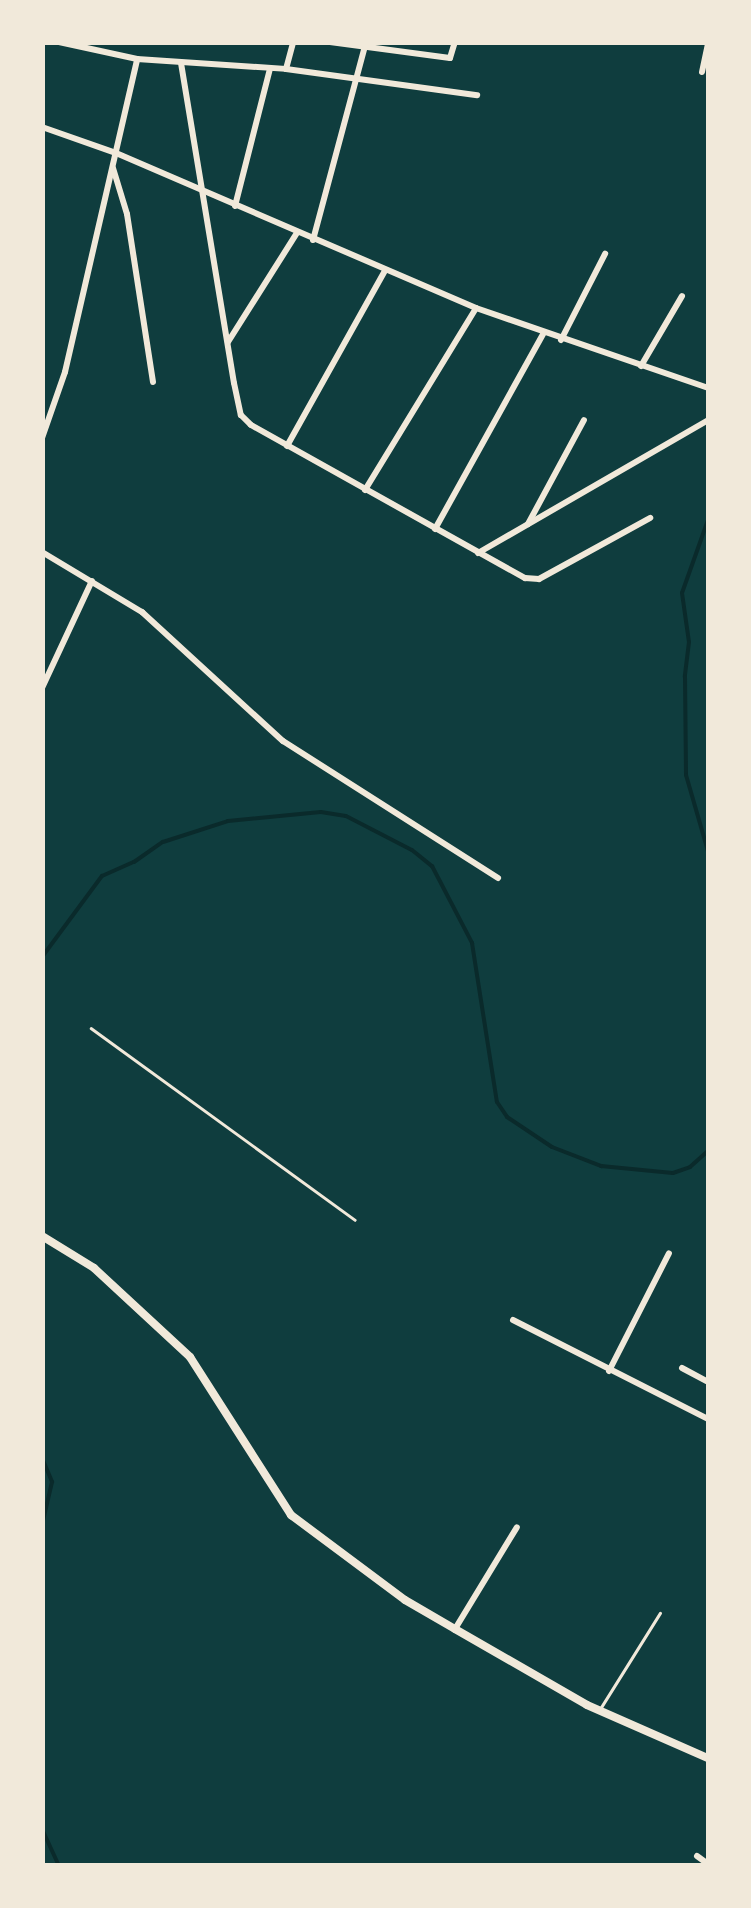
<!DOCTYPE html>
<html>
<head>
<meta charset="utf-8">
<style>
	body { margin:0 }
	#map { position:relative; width:751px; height:1908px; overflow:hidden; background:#0f3d3e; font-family:Commissioner,sans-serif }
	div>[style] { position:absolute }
	.stream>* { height:4px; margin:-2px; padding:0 2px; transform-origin:2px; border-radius:2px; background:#0a2a2b }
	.service>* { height:2.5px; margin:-1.25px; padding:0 1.25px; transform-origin:1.25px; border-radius:1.25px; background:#f1e9da }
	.minor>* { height:6px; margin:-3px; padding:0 3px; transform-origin:3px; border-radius:3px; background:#f1e9da }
	.tertiary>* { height:8px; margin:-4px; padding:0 4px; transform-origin:4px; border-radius:4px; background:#f1e9da }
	span { translate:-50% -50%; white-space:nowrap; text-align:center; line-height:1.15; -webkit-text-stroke:10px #f1e9da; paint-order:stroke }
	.frame { position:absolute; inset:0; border:45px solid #f1e9da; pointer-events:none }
</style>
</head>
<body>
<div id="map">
	<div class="stream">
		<i style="left:708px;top:520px;width:77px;rotate:109.6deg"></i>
		<i style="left:682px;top:593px;width:49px;rotate:81.9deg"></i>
		<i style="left:689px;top:642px;width:35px;rotate:97deg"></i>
		<i style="left:685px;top:677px;width:98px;rotate:89.4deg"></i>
		<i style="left:686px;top:775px;width:79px;rotate:73.9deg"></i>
		<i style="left:42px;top:957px;width:101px;rotate:-53.5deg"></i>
		<i style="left:102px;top:876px;width:35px;rotate:-24deg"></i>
		<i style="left:134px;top:862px;width:35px;rotate:-35deg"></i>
		<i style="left:163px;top:842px;width:68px;rotate:-17.9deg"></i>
		<i style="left:228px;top:821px;width:93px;rotate:-5.5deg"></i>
		<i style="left:321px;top:812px;width:25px;rotate:9deg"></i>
		<i style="left:346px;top:816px;width:74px;rotate:27.3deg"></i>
		<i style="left:412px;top:850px;width:26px;rotate:39deg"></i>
		<i style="left:432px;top:866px;width:87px;rotate:62.5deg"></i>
		<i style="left:472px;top:943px;width:161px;rotate:81.1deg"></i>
		<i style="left:497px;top:1102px;width:18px;rotate:56deg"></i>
		<i style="left:507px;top:1117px;width:54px;rotate:33.7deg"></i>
		<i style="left:552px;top:1147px;width:53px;rotate:21.2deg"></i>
		<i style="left:601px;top:1166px;width:72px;rotate:5.6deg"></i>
		<i style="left:673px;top:1173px;width:18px;rotate:-19deg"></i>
		<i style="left:690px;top:1167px;width:24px;rotate:-42deg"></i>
		<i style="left:42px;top:1458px;width:26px;rotate:67deg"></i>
		<i style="left:52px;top:1482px;width:44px;rotate:103.1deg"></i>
		<i style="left:42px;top:1829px;width:41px;rotate:65.3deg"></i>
	</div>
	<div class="service">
		<i style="left:91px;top:1028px;width:326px;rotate:36deg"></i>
		<i style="left:600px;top:1709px;width:113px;rotate:-58deg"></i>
	</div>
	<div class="minor">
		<i style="left:59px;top:42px;width:80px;rotate:12.3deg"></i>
		<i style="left:137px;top:59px;width:149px;rotate:3.8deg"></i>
		<i style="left:286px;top:69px;width:193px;rotate:7.8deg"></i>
		<i style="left:330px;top:42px;width:121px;rotate:7.6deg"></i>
		<i style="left:450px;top:58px;width:17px;rotate:-73deg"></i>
		<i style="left:181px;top:63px;width:324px;rotate:80.6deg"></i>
		<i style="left:234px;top:383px;width:33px;rotate:78deg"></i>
		<i style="left:241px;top:415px;width:14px;rotate:45deg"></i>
		<i style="left:251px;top:425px;width:314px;rotate:29.2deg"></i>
		<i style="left:525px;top:578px;width:14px;rotate:4deg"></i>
		<i style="left:539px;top:579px;width:127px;rotate:-28.8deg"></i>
		<i style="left:286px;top:69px;width:28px;rotate:-75deg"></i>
		<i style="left:702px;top:72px;width:30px;rotate:-78deg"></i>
		<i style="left:42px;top:127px;width:78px;rotate:19.4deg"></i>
		<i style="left:116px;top:153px;width:392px;rotate:23.3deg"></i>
		<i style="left:476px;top:308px;width:245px;rotate:19deg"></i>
		<i style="left:113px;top:168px;width:48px;rotate:73.1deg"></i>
		<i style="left:127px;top:214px;width:170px;rotate:81.2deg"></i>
		<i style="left:235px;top:206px;width:141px;rotate:-75.7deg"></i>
		<i style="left:313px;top:240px;width:205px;rotate:-75deg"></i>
		<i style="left:561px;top:340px;width:97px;rotate:-62.9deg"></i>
		<i style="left:228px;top:342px;width:129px;rotate:-57.7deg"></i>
		<i style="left:641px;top:366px;width:81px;rotate:-59.6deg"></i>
		<i style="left:42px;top:438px;width:70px;rotate:-70.8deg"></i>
		<i style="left:65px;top:372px;width:321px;rotate:-77deg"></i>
		<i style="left:287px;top:446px;width:201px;rotate:-60.8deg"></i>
		<i style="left:365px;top:490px;width:213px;rotate:-58.6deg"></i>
		<i style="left:528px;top:524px;width:118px;rotate:-61.7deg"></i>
		<i style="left:435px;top:529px;width:223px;rotate:-61deg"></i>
		<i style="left:42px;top:552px;width:117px;rotate:31deg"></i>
		<i style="left:142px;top:612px;width:191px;rotate:42.5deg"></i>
		<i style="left:283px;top:741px;width:255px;rotate:32.5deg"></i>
		<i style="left:478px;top:553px;width:266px;rotate:-30deg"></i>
		<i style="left:42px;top:688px;width:118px;rotate:-65deg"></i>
		<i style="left:513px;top:1320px;width:219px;rotate:26.9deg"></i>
		<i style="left:682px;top:1368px;width:30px;rotate:28deg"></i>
		<i style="left:609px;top:1371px;width:132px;rotate:-63deg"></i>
		<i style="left:455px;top:1629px;width:119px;rotate:-58.7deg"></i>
		<i style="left:697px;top:1856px;width:14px;rotate:36deg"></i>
	</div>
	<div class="tertiary">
		<i style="left:42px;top:1236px;width:61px;rotate:31.6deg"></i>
		<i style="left:94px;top:1268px;width:131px;rotate:42.8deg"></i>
		<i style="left:190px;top:1357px;width:188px;rotate:57.4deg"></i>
		<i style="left:291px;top:1515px;width:142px;rotate:36.7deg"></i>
		<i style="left:405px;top:1600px;width:58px;rotate:30.1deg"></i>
		<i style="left:455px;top:1629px;width:152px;rotate:29.9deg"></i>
		<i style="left:587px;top:1705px;width:132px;rotate:23.7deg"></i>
	</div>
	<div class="frame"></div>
</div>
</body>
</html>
